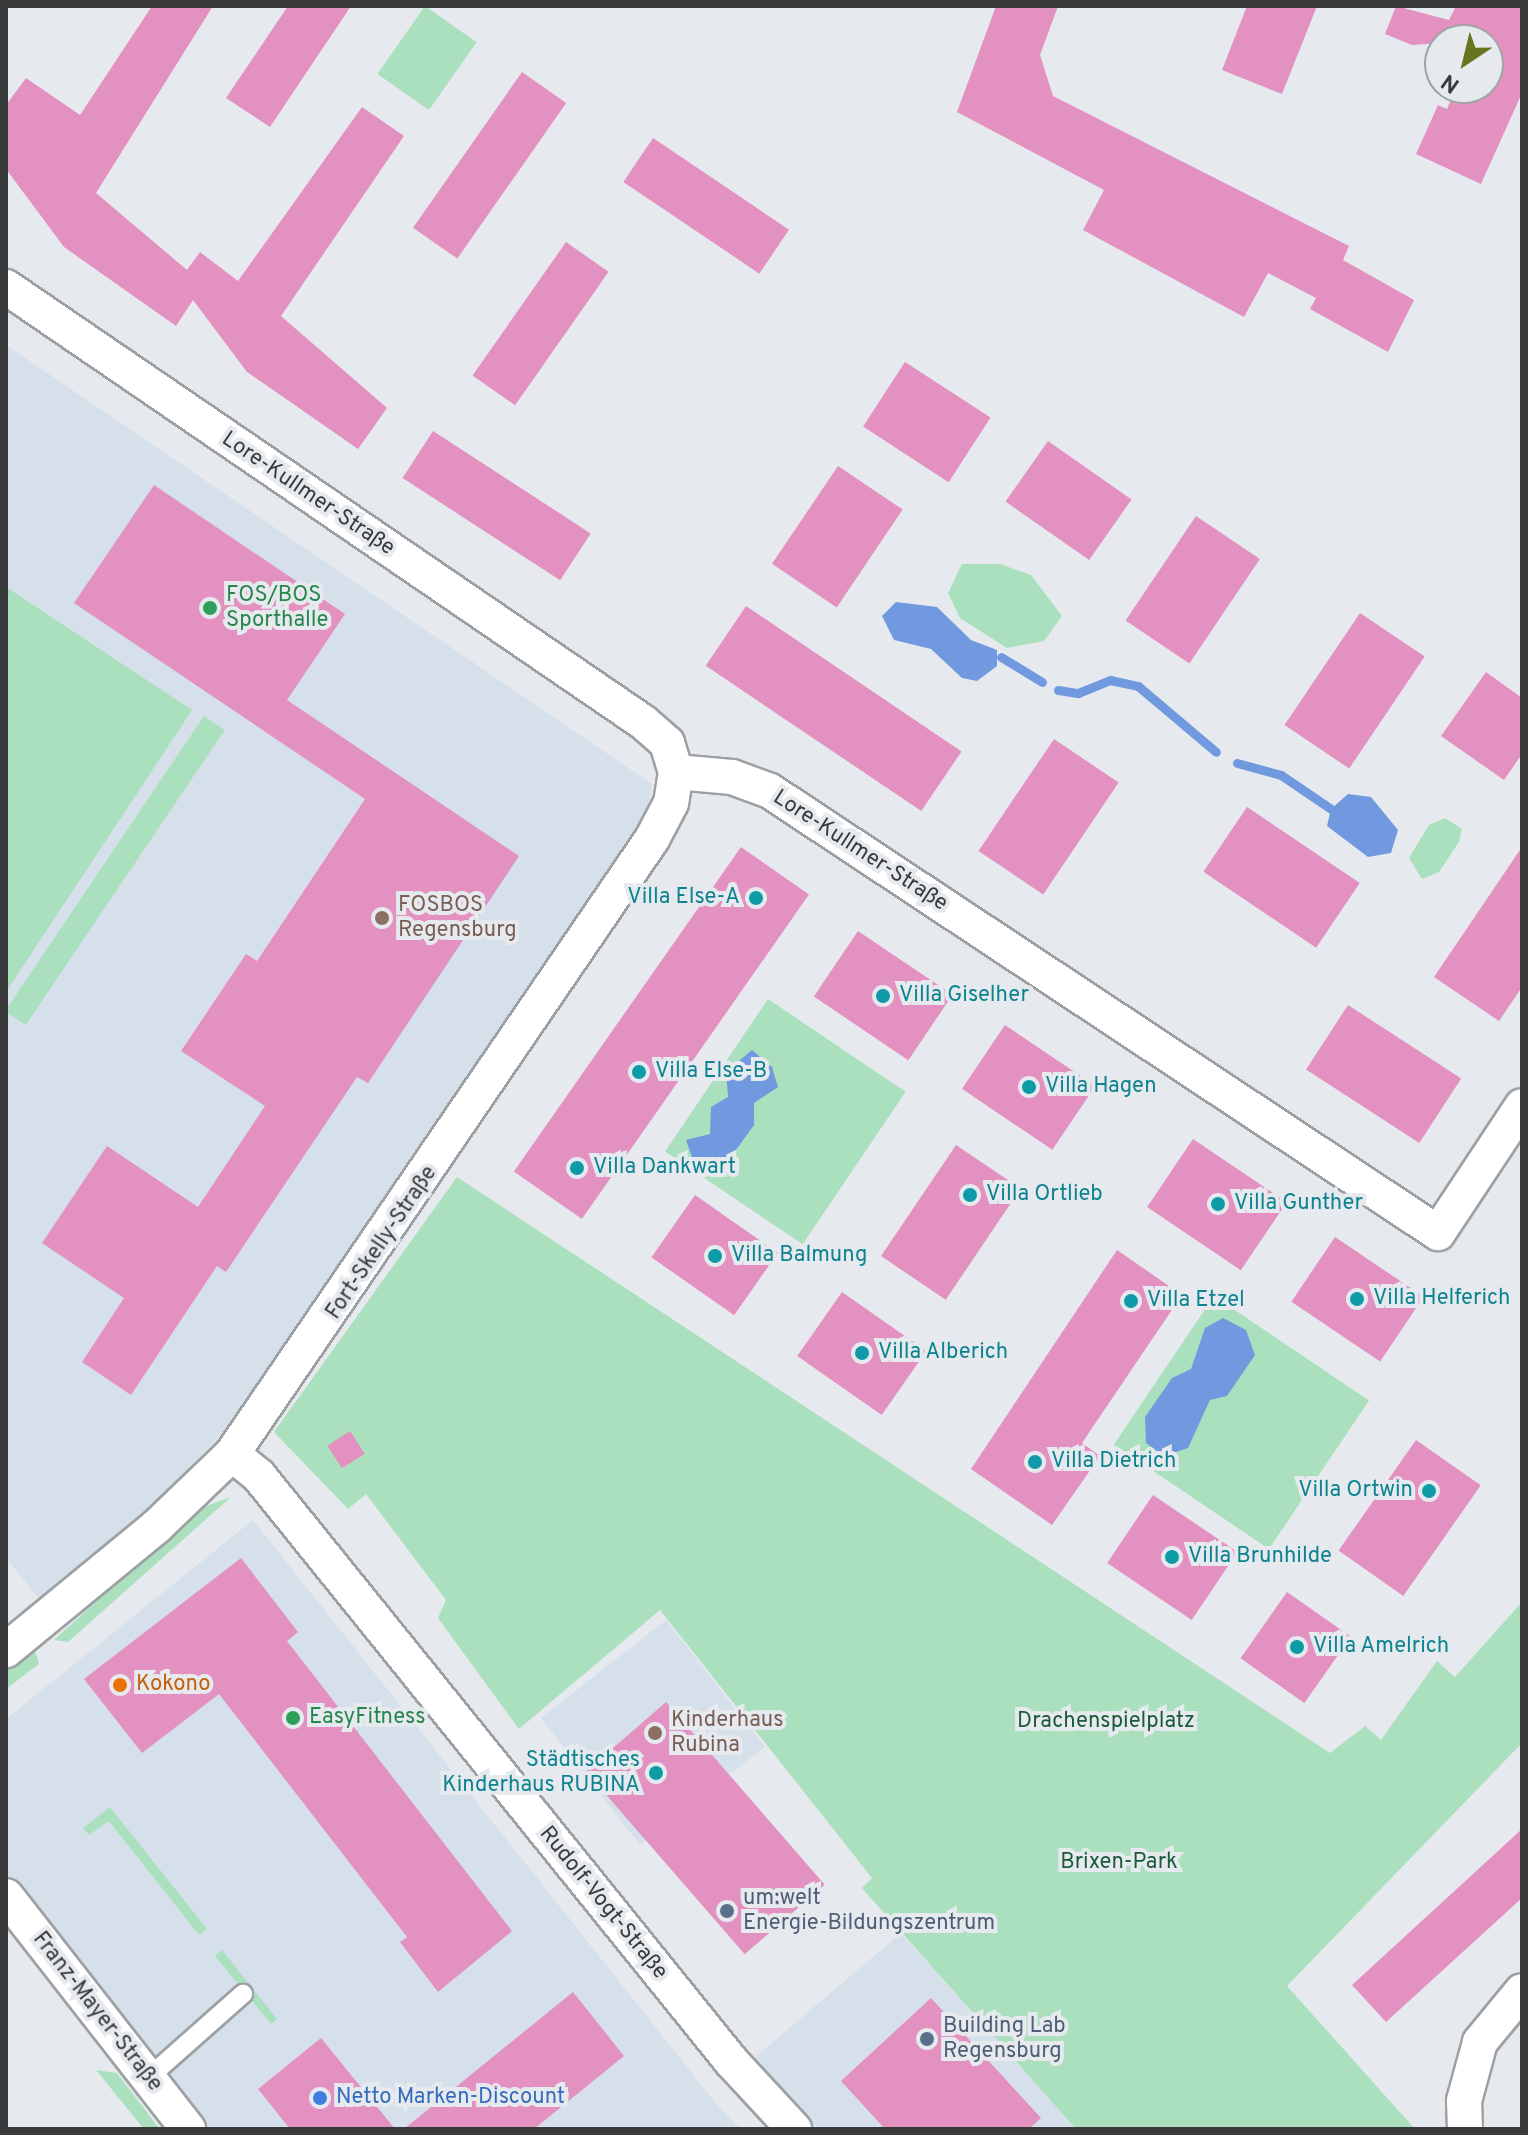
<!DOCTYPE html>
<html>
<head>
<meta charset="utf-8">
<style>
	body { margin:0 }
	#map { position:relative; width:1528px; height:2135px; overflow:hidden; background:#e6eaee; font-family:Overpass,sans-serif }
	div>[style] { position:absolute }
	.built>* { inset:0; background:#d6e0ea; transform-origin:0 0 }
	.green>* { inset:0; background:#aae0be; transform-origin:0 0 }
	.water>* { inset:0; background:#7199e0 }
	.stream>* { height:9px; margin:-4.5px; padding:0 4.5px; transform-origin:4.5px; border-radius:4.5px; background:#7199e0 }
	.building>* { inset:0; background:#e291c1; transform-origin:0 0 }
	.roads { filter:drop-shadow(2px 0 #9da1a4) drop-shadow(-2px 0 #9da1a4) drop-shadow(0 2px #9da1a4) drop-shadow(0 -2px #9da1a4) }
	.lane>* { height:18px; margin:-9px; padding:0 9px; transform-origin:9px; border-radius:9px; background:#fff }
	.street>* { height:34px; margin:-17px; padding:0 17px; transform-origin:17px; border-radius:17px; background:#fff }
	.dots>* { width:22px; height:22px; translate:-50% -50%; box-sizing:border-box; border:4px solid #e6eaee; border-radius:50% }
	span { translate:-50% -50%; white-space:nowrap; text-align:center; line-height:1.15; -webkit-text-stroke:8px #e6eaee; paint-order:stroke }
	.street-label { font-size:22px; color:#393a3c }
	.leisure-label { font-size:22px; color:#27864d }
	.left { translate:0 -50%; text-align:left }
	.culture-label { font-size:22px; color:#0d838f }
	.right { translate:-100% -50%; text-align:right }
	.education-label { font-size:22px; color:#785e54 }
	.food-label { font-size:22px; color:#c56008 }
	.park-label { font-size:22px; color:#1a5b39 }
	.service-label { font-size:22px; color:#4e5e75 }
	.shop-label { font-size:22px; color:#366cbe }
	.frame { position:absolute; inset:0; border:8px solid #393a3c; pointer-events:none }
	.north { position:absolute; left:1424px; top:24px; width:80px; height:80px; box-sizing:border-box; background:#e6eaee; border:2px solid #a1a4a7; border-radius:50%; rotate:215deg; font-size:22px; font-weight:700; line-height:32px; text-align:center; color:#393a3c }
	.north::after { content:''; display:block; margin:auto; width:28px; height:36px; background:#69741f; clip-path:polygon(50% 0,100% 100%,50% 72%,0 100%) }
</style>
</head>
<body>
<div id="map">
	<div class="built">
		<i style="clip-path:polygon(6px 345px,652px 784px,647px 811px,247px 1408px,133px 1525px,40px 1600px,6px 1558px)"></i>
		<i style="clip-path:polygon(253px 1520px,718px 2106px,741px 2129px,197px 2129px,6px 1885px,6px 1719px)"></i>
		<i style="left:666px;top:1620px;width:161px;height:159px;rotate:52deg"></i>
		<i style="clip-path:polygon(901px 1933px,1076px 2129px,818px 2129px,753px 2059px)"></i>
	</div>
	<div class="green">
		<i style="left:425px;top:6px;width:63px;height:83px;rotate:35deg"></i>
		<i style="clip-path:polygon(962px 564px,1000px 564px,1031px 575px,1062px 616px,1044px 641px,1007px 648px,960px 618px,948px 593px)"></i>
		<i style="clip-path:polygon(6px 587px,192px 710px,6px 992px)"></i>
		<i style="left:204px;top:716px;width:25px;height:356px;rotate:34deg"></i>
		<i style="clip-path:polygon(1445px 818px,1462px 829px,1459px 842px,1439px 872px,1422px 879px,1409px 858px,1429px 825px)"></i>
		<i style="left:768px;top:999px;width:166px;height:184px;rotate:34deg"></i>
		<i style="clip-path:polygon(457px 1177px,1330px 1753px,1365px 1726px,1381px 1740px,1437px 1661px,1455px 1677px,1522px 1602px,1522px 1743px,1287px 1986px,1415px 2129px,1076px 2129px,862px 1888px,872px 1878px,660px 1610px,519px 1729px,438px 1618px,446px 1600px,366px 1494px,348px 1509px,274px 1432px)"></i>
		<i style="left:1214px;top:1296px;width:187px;height:179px;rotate:34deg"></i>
		<i style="clip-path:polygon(231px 1497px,68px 1642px,54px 1640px,198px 1509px)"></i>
		<i style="clip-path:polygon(34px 1648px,39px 1664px,6px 1689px,6px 1670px)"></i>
		<i style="clip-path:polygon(110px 1807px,207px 1929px,199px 1935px,109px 1821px,89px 1835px,83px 1828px)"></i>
		<i style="clip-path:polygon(222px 1950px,277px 2019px,271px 2024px,215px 1956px)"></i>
		<i style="clip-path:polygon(96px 2070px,117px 2073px,158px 2127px,144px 2129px)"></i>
	</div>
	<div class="water">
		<i style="clip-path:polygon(896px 602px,937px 607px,971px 640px,997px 650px,997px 666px,977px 681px,962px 678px,931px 649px,894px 640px,882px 616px)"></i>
		<i style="clip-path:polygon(1348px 794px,1371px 797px,1398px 830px,1391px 853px,1368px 857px,1327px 826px,1331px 809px)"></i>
		<i style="clip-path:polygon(752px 1050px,772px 1067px,778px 1087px,754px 1103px,754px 1125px,728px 1161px,694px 1163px,686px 1140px,710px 1134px,711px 1107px,728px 1097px,726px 1072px)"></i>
		<i style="clip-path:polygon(1223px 1318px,1246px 1330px,1255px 1355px,1227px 1396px,1210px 1400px,1188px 1448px,1164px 1456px,1146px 1443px,1145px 1417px,1172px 1378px,1191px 1369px,1205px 1328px)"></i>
	</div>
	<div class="stream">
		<i style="left:1001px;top:657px;width:48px;rotate:31.4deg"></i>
		<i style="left:1058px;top:690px;width:20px;rotate:9deg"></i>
		<i style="left:1078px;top:693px;width:35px;rotate:-22deg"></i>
		<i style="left:1110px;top:680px;width:29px;rotate:12deg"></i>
		<i style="left:1138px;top:686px;width:102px;rotate:40.2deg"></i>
		<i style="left:1237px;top:763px;width:46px;rotate:15.3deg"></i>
		<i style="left:1281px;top:775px;width:60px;rotate:34.2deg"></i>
	</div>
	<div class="building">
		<i style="clip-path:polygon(152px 6px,213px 6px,96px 193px,187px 270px,200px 252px,238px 281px,362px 107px,404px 136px,281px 316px,387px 408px,358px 449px,247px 372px,193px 300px,176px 326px,64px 247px,6px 169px,6px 105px,26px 78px,80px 115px)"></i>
		<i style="clip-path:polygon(288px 6px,351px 6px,270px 127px,226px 98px)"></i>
		<i style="clip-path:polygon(996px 6px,1058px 6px,1040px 55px,1053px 96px,1349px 246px,1343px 260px,1414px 300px,1388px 352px,1310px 309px,1316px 298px,1268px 273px,1244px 317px,1083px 230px,1104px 190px,957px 112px)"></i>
		<i style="clip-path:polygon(1247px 6px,1317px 6px,1282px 94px,1222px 70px)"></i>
		<i style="clip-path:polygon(1396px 6px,1449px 20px,1456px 6px,1522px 6px,1522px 93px,1481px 184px,1416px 154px,1438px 105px,1447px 109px,1456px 88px,1488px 88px,1488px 40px,1412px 45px,1385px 34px)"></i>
		<i style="left:522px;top:72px;width:54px;height:190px;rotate:35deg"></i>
		<i style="left:653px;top:138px;width:164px;height:53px;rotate:34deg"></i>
		<i style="left:566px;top:242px;width:52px;height:163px;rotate:35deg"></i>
		<i style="left:905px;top:362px;width:102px;height:77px;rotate:33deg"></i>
		<i style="left:433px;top:431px;width:188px;height:56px;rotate:33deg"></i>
		<i style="left:1048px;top:441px;width:102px;height:74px;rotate:35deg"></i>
		<i style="left:838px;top:466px;width:78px;height:118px;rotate:34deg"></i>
		<i style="clip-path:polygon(154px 485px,345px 614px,287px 700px,519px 856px,368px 1083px,357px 1077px,226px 1272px,217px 1266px,131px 1395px,82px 1362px,124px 1298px,42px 1243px,107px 1146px,198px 1207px,265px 1106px,181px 1051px,246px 954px,257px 961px,365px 799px,74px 603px)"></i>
		<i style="left:1196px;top:516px;width:77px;height:126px;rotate:34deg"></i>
		<i style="left:746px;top:606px;width:260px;height:72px;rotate:34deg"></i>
		<i style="left:1360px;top:613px;width:78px;height:135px;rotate:34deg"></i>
		<i style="clip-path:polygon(1486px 672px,1522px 698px,1522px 754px,1504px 780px,1441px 736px)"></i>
		<i style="left:1054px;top:739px;width:78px;height:135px;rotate:34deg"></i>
		<i style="left:1247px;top:807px;width:136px;height:78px;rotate:34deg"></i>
		<i style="left:741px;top:847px;width:83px;height:396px;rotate:35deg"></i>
		<i style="clip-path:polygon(1522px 847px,1522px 987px,1499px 1021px,1434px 977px)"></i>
		<i style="left:858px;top:931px;width:114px;height:79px;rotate:34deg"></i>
		<i style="left:1348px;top:1005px;width:135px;height:77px;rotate:33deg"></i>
		<i style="left:1005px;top:1025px;width:109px;height:77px;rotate:34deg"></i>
		<i style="left:1193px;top:1139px;width:113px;height:82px;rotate:34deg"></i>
		<i style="left:956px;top:1145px;width:78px;height:134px;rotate:34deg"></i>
		<i style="left:695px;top:1195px;width:101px;height:76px;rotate:35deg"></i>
		<i style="left:1335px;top:1237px;width:107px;height:78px;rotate:34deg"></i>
		<i style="clip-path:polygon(1117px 1250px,1182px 1295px,1082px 1443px,1100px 1456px,1052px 1525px,971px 1469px)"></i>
		<i style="left:842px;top:1292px;width:103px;height:78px;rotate:35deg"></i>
		<i style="left:350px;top:1431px;width:27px;height:27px;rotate:57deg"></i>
		<i style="left:1416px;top:1440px;width:79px;height:135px;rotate:35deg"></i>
		<i style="left:1153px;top:1495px;width:102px;height:82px;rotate:34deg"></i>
		<i style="clip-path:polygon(241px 1558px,298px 1632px,287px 1641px,512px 1931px,438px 1992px,400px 1942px,407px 1937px,219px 1694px,142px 1753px,84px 1679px)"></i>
		<i style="left:1287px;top:1592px;width:78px;height:81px;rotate:35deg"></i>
		<i style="left:666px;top:1702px;width:242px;height:106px;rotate:49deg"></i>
		<i style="clip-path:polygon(1522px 1829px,1522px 1898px,1386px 2022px,1352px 1985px)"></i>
		<i style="clip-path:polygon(573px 1992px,624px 2056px,534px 2129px,404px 2129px)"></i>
		<i style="clip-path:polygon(931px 1998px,1041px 2118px,1029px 2129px,885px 2129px,841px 2081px)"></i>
		<i style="clip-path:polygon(321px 2038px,395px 2129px,290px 2129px,258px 2089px)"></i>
	</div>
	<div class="roads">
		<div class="lane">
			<i style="left:148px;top:2078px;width:127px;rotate:-41.5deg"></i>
		</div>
		<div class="street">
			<i style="left:6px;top:287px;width:771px;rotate:34.33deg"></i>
			<i style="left:643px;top:722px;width:32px;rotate:41deg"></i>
			<i style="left:667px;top:743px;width:30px;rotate:73deg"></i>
			<i style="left:676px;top:772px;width:31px;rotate:99deg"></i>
			<i style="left:671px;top:803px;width:41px;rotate:117.8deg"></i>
			<i style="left:652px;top:839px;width:745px;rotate:124.33deg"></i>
			<i style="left:232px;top:1454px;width:105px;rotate:136.2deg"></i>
			<i style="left:156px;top:1527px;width:194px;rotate:140.6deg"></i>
			<i style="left:676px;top:772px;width:56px;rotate:5.1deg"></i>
			<i style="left:732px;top:777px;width:40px;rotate:20.2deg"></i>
			<i style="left:770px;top:791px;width:801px;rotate:33.49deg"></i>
			<i style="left:1438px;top:1233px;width:152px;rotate:-56.5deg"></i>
			<i style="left:232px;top:1454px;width:35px;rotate:39deg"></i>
			<i style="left:259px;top:1476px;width:752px;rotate:51.1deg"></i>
			<i style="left:731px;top:2061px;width:93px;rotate:47.2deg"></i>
			<i style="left:6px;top:1896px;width:296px;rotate:52deg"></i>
			<i style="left:1465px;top:2129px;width:28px;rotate:-92deg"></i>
			<i style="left:1464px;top:2101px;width:61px;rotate:-74.8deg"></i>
			<i style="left:1480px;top:2042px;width:66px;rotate:-50.5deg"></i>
		</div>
	</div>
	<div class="dots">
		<i style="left:210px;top:608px;background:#2e9e5b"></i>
		<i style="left:756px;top:898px;background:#0f9aa8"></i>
		<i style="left:382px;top:918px;background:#8d6e63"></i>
		<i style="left:883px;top:996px;background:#0f9aa8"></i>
		<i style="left:639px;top:1072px;background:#0f9aa8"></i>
		<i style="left:1029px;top:1087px;background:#0f9aa8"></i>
		<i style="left:577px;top:1168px;background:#0f9aa8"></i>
		<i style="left:970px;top:1195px;background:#0f9aa8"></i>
		<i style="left:1218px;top:1204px;background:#0f9aa8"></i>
		<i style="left:715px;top:1256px;background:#0f9aa8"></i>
		<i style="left:1357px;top:1299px;background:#0f9aa8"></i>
		<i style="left:1131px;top:1301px;background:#0f9aa8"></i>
		<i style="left:862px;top:1353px;background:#0f9aa8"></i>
		<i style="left:1035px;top:1462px;background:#0f9aa8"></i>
		<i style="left:1429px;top:1491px;background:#0f9aa8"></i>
		<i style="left:1172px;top:1557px;background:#0f9aa8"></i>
		<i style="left:1297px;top:1647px;background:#0f9aa8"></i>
		<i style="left:120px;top:1685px;background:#e8710a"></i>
		<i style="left:293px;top:1718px;background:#2e9e5b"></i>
		<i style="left:655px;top:1733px;background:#8d6e63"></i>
		<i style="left:656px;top:1773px;background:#0f9aa8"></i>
		<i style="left:727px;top:1911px;background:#5c6f8a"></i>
		<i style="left:927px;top:2039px;background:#5c6f8a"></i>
		<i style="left:320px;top:2098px;background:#3f7fe0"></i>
	</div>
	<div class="street-label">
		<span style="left:308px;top:494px;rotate:34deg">Lore-Kullmer-Straße</span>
		<span style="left:860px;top:851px;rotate:33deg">Lore-Kullmer-Straße</span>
		<span style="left:382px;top:1243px;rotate:-56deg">Fort-Skelly-Straße</span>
		<span style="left:603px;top:1903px;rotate:51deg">Rudolf-Vogt-Straße</span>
		<span style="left:97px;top:2012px;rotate:52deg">Franz-Mayer-Straße</span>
	</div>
	<div class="leisure-label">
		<span class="left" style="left:226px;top:608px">FOS/BOS<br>Sporthalle</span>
		<span class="left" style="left:309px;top:1718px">EasyFitness</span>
	</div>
	<div class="culture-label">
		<span class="right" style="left:740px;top:898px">Villa Else-A</span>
		<span class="left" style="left:899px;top:996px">Villa Giselher</span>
		<span class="left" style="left:655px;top:1072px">Villa Else-B</span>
		<span class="left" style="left:1045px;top:1087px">Villa Hagen</span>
		<span class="left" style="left:593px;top:1168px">Villa Dankwart</span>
		<span class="left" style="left:986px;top:1195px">Villa Ortlieb</span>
		<span class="left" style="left:1234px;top:1204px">Villa Gunther</span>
		<span class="left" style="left:731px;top:1256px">Villa Balmung</span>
		<span class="left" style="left:1373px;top:1299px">Villa Helferich</span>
		<span class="left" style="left:1147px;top:1301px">Villa Etzel</span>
		<span class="left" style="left:878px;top:1353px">Villa Alberich</span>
		<span class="left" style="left:1051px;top:1462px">Villa Dietrich</span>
		<span class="right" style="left:1413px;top:1491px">Villa Ortwin</span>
		<span class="left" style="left:1188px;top:1557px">Villa Brunhilde</span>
		<span class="left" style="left:1313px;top:1647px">Villa Amelrich</span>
		<span class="right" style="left:640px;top:1773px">Städtisches<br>Kinderhaus RUBINA</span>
	</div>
	<div class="education-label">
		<span class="left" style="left:398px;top:918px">FOSBOS<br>Regensburg</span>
		<span class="left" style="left:671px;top:1733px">Kinderhaus<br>Rubina</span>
	</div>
	<div class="food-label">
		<span class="left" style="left:136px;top:1685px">Kokono</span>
	</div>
	<div class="park-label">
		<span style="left:1106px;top:1722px">Drachenspielplatz</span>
		<span style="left:1119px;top:1863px">Brixen-Park</span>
	</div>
	<div class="service-label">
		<span class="left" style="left:743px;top:1911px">um:welt<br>Energie-Bildungszentrum</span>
		<span class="left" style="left:943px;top:2039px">Building Lab<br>Regensburg</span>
	</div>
	<div class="shop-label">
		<span class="left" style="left:336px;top:2098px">Netto Marken-Discount</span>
	</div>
	<div class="frame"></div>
	<div class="north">N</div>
</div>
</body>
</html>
